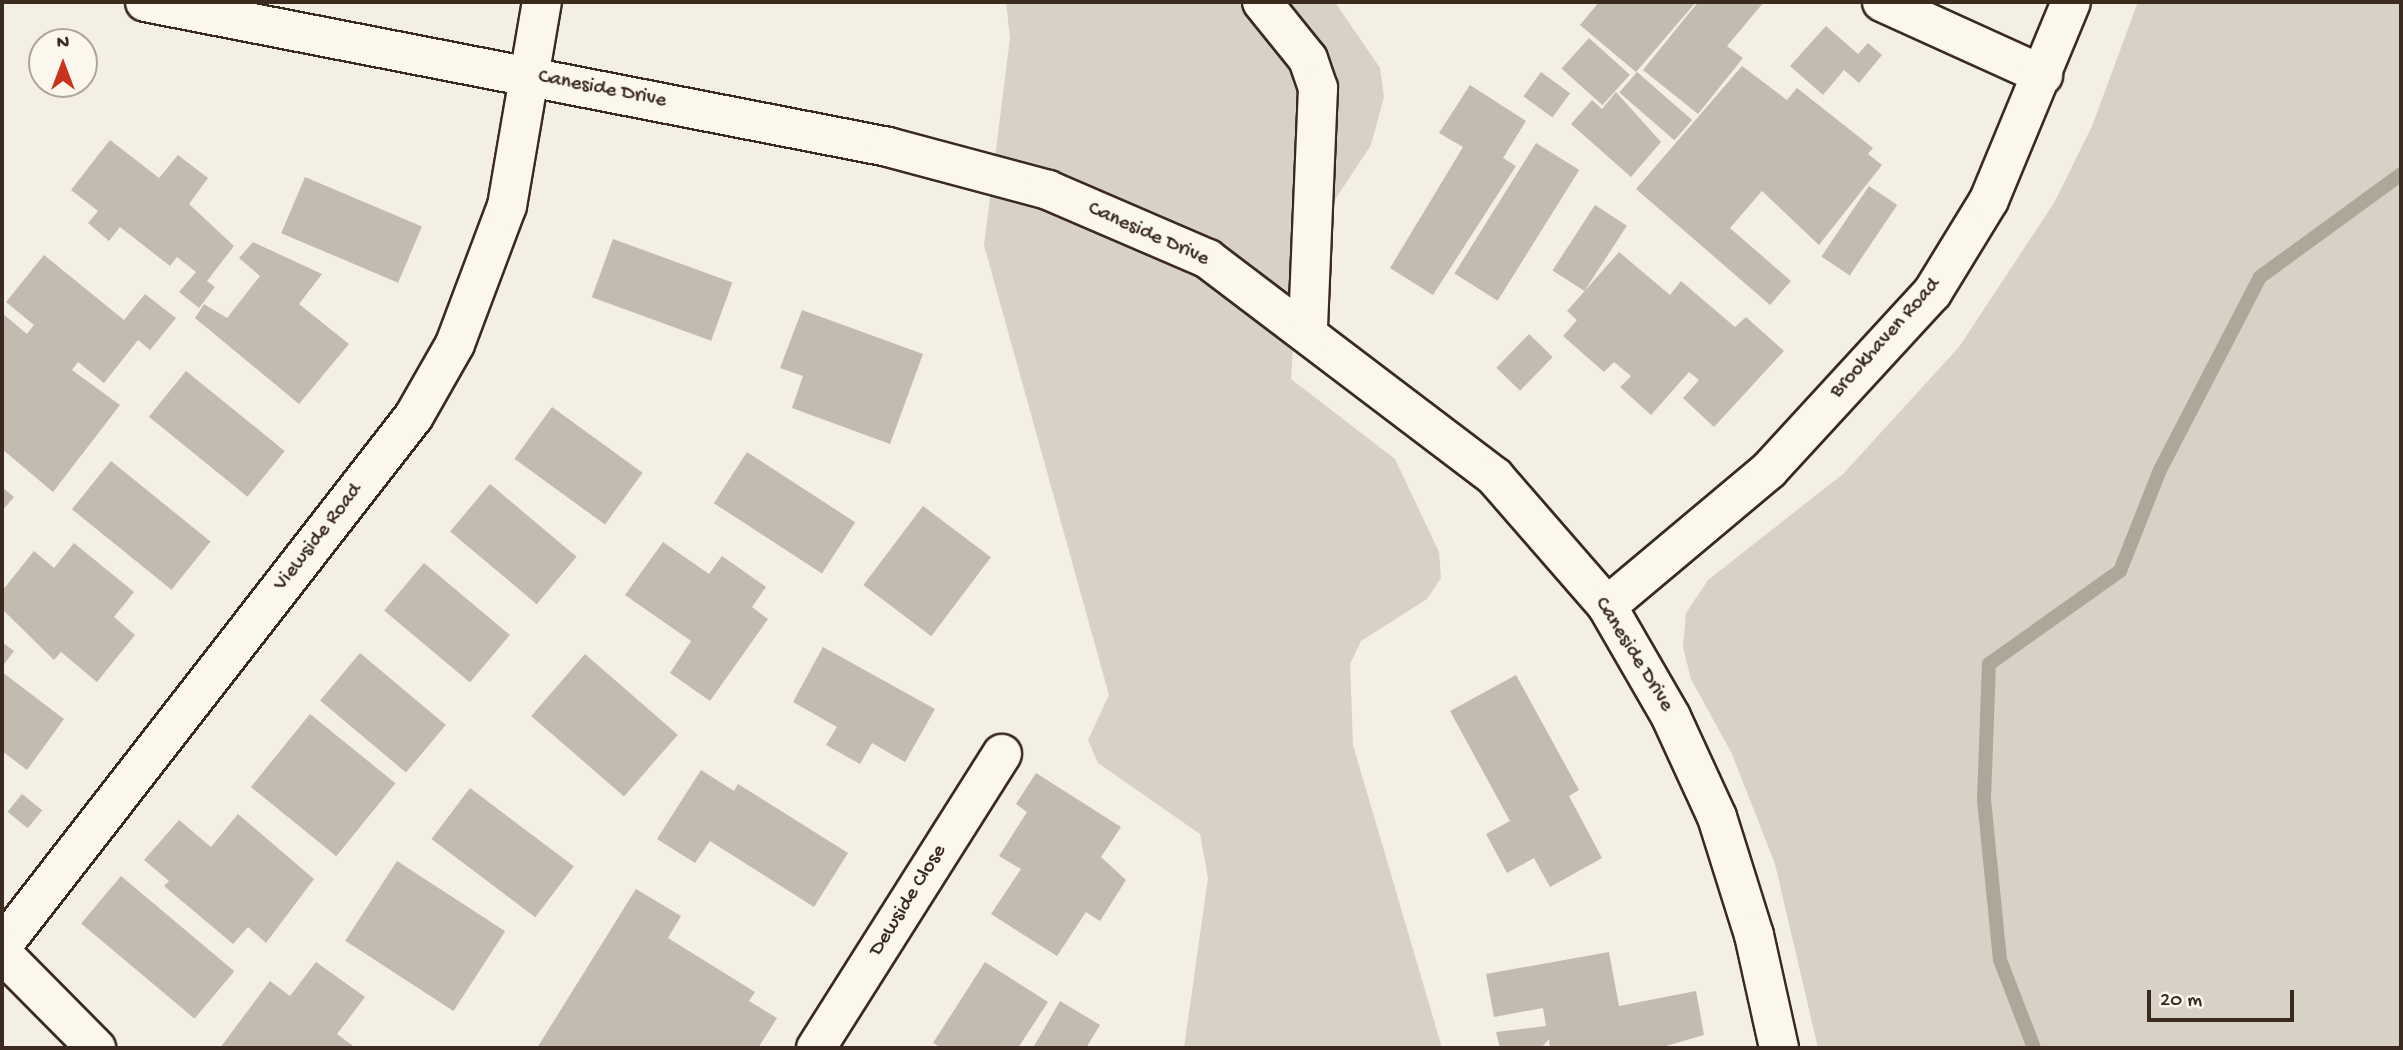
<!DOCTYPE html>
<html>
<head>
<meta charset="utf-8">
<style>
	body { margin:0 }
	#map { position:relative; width:2403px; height:1050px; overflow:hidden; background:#f3efe4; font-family:"Gochi Hand",sans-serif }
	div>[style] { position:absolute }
	.green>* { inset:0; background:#d8d1c6 }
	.stream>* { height:14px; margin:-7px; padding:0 7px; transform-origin:7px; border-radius:7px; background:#afa69a }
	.building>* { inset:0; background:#c3bbb0; transform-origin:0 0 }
	.roads { filter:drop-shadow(2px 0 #3b2a1e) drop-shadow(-2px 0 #3b2a1e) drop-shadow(0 2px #3b2a1e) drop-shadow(0 -2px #3b2a1e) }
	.street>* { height:38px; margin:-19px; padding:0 19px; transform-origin:19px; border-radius:19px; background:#fbf7ec }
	span { translate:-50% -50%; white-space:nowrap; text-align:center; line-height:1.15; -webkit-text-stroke:5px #fbf7ec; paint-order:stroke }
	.street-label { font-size:21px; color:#3b2a1e }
	.frame { position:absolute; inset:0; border:4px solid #3b2a1e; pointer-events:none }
	.north { position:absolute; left:28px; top:28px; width:70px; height:70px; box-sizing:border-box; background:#fbf7ec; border:2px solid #aea59a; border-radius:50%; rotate:0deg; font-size:19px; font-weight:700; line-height:28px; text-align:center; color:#3b2a1e }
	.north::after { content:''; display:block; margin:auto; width:24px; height:32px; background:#c8321e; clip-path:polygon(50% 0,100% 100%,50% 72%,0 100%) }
	.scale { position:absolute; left:2147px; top:990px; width:147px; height:32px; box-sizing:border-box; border:4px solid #3b2a1e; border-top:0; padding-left:9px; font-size:21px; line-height:24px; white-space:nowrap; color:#3b2a1e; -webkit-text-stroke:5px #fbf7ec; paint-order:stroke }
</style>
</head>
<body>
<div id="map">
	<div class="green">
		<i style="clip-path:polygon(1006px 2px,1335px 2px,1380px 68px,1384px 97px,1371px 145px,1299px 254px,1291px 379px,1395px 459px,1439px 552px,1441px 578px,1427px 599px,1361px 641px,1350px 664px,1353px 745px,1442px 1048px,1184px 1048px,1208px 878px,1200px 834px,1098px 763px,1088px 740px,1109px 695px,984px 245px,1010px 38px)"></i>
		<i style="clip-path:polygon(2138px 2px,2401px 2px,2401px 1048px,1818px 1048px,1775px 864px,1732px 754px,1691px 679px,1683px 647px,1686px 613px,1708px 580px,1843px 474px,1959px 347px,2054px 203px,2092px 126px)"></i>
	</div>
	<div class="stream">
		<i style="left:2034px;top:1048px;width:94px;rotate:-111.1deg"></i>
		<i style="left:2000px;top:960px;width:162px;rotate:-95.7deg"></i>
		<i style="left:1984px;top:799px;width:135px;rotate:-87.9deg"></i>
		<i style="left:1989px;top:664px;width:161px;rotate:-35.4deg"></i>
		<i style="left:2120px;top:571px;width:109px;rotate:-68.4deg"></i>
		<i style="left:2160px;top:470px;width:217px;rotate:-62.6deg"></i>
		<i style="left:2260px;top:277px;width:175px;rotate:-36.1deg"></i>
	</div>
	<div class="building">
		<i style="clip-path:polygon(1599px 2px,1696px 2px,1636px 72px,1580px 25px)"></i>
		<i style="clip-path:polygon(1698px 2px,1764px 2px,1727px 46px,1743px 58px,1698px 114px,1643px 70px)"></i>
		<i style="clip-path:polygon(1826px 26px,1858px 54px,1868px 43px,1882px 55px,1859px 83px,1844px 70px,1823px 95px,1790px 66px)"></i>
		<i style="left:1589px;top:38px;width:55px;height:41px;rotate:42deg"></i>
		<i style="clip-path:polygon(1742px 66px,1787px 100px,1797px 88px,1873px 148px,1868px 154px,1882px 165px,1819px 245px,1762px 191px,1730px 228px,1791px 281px,1770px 305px,1636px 189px)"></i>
		<i style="left:1541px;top:72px;width:36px;height:30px;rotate:36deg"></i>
		<i style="left:1637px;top:72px;width:73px;height:27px;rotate:41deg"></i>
		<i style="clip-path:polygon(1470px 85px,1526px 121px,1503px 158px,1516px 166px,1433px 295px,1390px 268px,1463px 147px,1439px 133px)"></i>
		<i style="clip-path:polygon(1616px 92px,1661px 142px,1631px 177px,1571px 124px,1592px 100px,1602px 109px)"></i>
		<i style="clip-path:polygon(110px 140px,159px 178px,178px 155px,208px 178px,189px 204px,234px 246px,207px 281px,215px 287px,199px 308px,179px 292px,196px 272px,177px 257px,170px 266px,120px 227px,109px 241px,88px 223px,98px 211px,71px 190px)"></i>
		<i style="left:1536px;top:143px;width:51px;height:154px;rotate:32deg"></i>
		<i style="left:305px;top:177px;width:127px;height:61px;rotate:23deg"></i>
		<i style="left:1869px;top:186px;width:34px;height:85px;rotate:34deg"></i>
		<i style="left:1595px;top:205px;width:38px;height:78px;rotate:33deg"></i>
		<i style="left:613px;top:239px;width:127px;height:62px;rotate:20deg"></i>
		<i style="clip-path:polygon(253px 242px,322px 274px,299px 304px,349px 344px,299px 404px,195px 318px,204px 304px,227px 318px,260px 276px,239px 258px)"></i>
		<i style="clip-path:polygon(1619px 252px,1670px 295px,1681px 281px,1735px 327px,1746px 317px,1784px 351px,1714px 427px,1683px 398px,1699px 380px,1689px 372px,1651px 415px,1620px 387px,1631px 376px,1614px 362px,1604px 372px,1563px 336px,1577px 320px,1567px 311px)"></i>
		<i style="clip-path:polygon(44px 255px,124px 320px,145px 294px,176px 318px,150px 350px,138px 340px,104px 383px,78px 362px,72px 370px,120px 405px,53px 492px,2px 449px,2px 313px,27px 334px,34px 325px,6px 302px)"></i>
		<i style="clip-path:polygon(802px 310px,923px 354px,890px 444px,792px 408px,803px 376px,780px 368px)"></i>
		<i style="left:1529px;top:334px;width:33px;height:47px;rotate:44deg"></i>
		<i style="left:186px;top:371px;width:127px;height:59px;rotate:39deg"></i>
		<i style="left:552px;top:407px;width:112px;height:64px;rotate:36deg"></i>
		<i style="left:747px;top:452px;width:129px;height:61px;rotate:33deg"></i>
		<i style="left:111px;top:461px;width:128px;height:62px;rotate:39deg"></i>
		<i style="left:490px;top:484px;width:113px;height:62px;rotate:40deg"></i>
		<i style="clip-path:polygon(2px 487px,14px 497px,2px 511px)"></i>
		<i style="left:923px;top:506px;width:85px;height:99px;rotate:37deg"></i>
		<i style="clip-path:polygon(663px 542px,709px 574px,722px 556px,766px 587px,752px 607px,768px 619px,710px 701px,670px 673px,691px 641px,625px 595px)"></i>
		<i style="clip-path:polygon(74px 543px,134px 592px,114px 617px,135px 635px,97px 682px,61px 652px,54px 660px,2px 609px,2px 591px,34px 551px,54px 568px)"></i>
		<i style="left:424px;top:563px;width:112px;height:62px;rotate:40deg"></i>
		<i style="clip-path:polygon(2px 642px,14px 651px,2px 667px)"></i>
		<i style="clip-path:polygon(823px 647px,935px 709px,905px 762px,872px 743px,860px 764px,826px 745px,837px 727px,793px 702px)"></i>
		<i style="left:360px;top:653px;width:112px;height:62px;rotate:40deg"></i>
		<i style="left:585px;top:654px;width:123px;height:82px;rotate:41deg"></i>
		<i style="clip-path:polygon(2px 672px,64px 719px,27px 770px,2px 751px)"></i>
		<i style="clip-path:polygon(1516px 675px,1579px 790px,1569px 796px,1602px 858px,1550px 887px,1534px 858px,1507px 873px,1486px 834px,1510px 821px,1450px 711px)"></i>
		<i style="left:310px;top:714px;width:110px;height:94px;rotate:39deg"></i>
		<i style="clip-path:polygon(701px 770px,734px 791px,738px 784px,848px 853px,814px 907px,710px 841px,695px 863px,657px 839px)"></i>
		<i style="clip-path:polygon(1036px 773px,1121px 827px,1101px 857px,1126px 880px,1100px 921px,1086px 912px,1057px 956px,991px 914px,1021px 869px,999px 856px,1027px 812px,1016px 804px)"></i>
		<i style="left:470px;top:788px;width:130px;height:64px;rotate:37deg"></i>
		<i style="left:22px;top:794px;width:26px;height:23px;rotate:39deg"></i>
		<i style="clip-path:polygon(238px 814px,314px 879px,266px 943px,248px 927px,233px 944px,164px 886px,169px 881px,144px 860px,179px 820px,211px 847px)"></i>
		<i style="left:397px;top:861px;width:129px;height:95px;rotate:33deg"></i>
		<i style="left:121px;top:876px;width:148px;height:62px;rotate:40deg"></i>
		<i style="clip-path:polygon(636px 889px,681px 916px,668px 938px,755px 992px,749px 1001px,777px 1018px,758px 1048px,537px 1048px)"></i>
		<i style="clip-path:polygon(1609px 952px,1619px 1006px,1696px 991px,1704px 1035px,1659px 1048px,1550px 1048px,1549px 1039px,1541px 1048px,1500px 1048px,1496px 1032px,1546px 1026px,1543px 1008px,1494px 1017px,1486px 974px)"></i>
		<i style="clip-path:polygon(316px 962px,365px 997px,337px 1034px,356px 1048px,220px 1048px,270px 981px,290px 996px)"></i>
		<i style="clip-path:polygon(985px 962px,1048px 1002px,1018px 1048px,942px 1048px,933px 1043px)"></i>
		<i style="clip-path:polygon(1060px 1001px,1100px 1025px,1086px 1048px,1033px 1048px)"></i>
	</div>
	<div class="roads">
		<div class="street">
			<i style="left:145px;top:2px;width:757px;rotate:11.04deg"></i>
			<i style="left:888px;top:147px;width:166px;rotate:15deg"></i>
			<i style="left:1048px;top:190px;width:174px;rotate:23.3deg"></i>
			<i style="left:1208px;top:259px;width:360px;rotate:37.2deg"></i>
			<i style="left:1495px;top:477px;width:171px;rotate:49deg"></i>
			<i style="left:1607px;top:606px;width:128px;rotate:60deg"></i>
			<i style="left:1671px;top:717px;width:110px;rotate:65.3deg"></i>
			<i style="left:1717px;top:817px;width:124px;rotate:72.6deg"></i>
			<i style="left:1754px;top:935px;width:116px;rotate:77.5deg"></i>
			<i style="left:1262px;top:2px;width:73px;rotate:51.1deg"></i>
			<i style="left:1308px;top:59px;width:31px;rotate:71deg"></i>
			<i style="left:1318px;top:88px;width:243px;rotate:92.4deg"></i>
			<i style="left:1882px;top:2px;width:177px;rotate:24.4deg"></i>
			<i style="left:1607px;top:606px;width:212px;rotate:-40deg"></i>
			<i style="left:1769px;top:470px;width:241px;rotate:-47.4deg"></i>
			<i style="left:1932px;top:293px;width:109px;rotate:-58.5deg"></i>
			<i style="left:1989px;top:200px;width:214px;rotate:-67.5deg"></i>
			<i style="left:2px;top:946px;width:671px;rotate:-52.14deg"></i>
			<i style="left:414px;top:416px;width:83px;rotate:-60.3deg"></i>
			<i style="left:455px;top:344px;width:147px;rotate:-69.4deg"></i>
			<i style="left:507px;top:206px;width:207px;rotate:-80.3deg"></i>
			<i style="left:2px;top:953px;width:134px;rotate:45.3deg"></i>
			<i style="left:816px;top:1048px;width:348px;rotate:-57.7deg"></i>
		</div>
	</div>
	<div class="street-label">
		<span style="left:602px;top:90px;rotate:11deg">Caneside Drive</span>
		<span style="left:1148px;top:235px;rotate:24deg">Caneside Drive</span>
		<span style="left:1886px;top:339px;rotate:-48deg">Brookhaven Road</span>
		<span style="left:319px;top:538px;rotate:-52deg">Viewside Road</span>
		<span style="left:1633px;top:655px;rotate:58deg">Caneside Drive</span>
		<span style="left:909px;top:901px;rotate:-58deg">Dewside Close</span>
	</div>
	<div class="frame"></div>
	<div class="north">N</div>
	<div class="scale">20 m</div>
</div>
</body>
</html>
